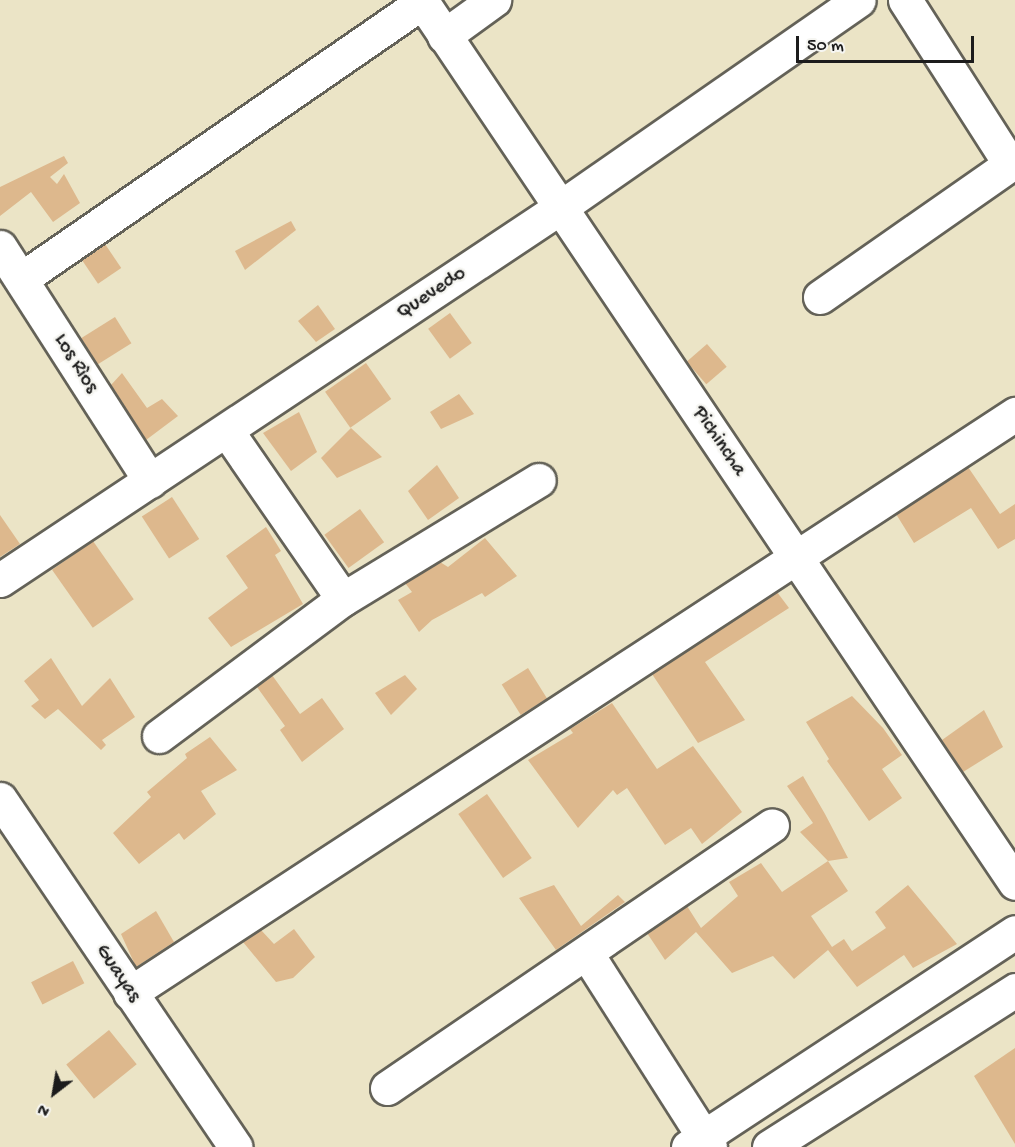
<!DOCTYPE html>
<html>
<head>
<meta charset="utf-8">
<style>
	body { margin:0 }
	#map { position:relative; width:1015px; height:1147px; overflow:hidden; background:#ebe4c6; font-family:"Gochi Hand",sans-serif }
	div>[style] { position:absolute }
	.building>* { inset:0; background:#ddb88d; transform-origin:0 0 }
	.roads { filter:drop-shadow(2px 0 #646258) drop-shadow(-2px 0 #646258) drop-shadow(0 2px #646258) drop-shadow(0 -2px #646258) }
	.minor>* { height:33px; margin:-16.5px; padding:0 16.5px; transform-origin:16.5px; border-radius:16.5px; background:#fff }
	span { translate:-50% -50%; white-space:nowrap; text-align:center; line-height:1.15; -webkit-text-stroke:5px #f6f6f2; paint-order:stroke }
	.street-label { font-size:21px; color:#1c1c1c }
	.north { position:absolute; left:24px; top:1063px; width:60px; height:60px; -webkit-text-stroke:4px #f6f6f2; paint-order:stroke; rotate:211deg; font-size:16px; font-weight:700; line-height:24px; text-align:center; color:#1c1c1c }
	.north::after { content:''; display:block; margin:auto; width:21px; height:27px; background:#1c1c1c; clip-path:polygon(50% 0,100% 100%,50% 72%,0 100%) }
	.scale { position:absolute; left:796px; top:36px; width:178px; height:27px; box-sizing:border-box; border:3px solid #1c1c1c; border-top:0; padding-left:8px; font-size:18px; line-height:21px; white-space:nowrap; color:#1c1c1c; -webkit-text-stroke:4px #f6f6f2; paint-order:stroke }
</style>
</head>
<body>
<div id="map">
	<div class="building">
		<i style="clip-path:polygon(64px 156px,68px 163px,50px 177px,57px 184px,64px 174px,80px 203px,53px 222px,31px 192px,0 216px,0 187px)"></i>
		<i style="clip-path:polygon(291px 221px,296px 230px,245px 270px,235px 251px)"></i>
		<i style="left:105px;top:244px;width:29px;height:28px;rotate:56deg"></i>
		<i style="clip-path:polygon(318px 305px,335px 329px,316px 342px,298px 321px)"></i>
		<i style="left:450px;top:313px;width:37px;height:27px;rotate:54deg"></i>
		<i style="left:115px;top:317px;width:31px;height:40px;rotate:58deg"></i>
		<i style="left:707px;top:344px;width:30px;height:27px;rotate:49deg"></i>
		<i style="left:366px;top:363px;width:44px;height:50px;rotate:55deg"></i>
		<i style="clip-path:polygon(122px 373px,147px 408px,162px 399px,178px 416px,146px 440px,111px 385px)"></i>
		<i style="clip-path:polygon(459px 394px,474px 414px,441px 429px,430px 412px)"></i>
		<i style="clip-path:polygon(299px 412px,317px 452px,291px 471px,263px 433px)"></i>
		<i style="clip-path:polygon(351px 428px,382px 457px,337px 478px,321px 458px)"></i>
		<i style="clip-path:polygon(437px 465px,459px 498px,428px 520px,408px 491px)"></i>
		<i style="clip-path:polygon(968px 467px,1000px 514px,1015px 504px,1015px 539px,998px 549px,971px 508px,914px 543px,896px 514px)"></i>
		<i style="left:172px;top:497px;width:50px;height:36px;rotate:57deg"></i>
		<i style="left:360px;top:509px;width:41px;height:44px;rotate:54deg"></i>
		<i style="clip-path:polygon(0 515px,20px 544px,0 557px)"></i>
		<i style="clip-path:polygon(266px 527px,281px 551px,275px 555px,303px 604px,231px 647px,208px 618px,248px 588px,226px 556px)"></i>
		<i style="clip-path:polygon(485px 538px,517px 576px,485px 597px,482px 593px,432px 620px,419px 632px,398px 600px,412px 592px,405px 583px,440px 562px,448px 567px)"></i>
		<i style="left:93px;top:541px;width:71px;height:50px;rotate:55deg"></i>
		<i style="clip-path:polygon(777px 592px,789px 608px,705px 662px,745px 720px,698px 743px,652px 674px)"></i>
		<i style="clip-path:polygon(51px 658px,82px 706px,110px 678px,135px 717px,102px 740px,106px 745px,101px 750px,58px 709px,45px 719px,31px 706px,39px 700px,24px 681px)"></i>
		<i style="left:528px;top:668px;width:36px;height:31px;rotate:58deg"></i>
		<i style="clip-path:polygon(272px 675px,300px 714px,322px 698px,344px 729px,302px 762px,280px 730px,285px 726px,257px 687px)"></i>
		<i style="clip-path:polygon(405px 675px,417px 689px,391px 715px,375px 693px)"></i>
		<i style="clip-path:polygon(852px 696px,883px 728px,902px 755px,882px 769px,902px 798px,869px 821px,827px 761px,829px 759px,806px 722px)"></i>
		<i style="clip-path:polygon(612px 703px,657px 769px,693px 746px,742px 812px,702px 844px,691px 828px,665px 845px,627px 788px,617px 795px,613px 790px,578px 828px,528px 760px,573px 733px,570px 729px)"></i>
		<i style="clip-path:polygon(984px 710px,1003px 747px,963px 772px,942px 740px)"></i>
		<i style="clip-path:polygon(210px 737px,237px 770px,201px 791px,216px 814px,184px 840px,179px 833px,139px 864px,113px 833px,151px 797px,147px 792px,187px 758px,185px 754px)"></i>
		<i style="clip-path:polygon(803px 776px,825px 814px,848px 858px,828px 861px,800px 832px,813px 823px,787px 786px)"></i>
		<i style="left:487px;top:794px;width:78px;height:35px;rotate:55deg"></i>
		<i style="clip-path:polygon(828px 861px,848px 891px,811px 916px,832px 947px,844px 939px,852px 951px,886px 928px,875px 912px,908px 885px,957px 944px,913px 968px,904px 955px,857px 987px,828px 950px,794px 979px,773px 956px,732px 973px,696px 932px,665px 960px,647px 933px,687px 906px,701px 928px,738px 896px,729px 882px,761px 863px,782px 892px)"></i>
		<i style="clip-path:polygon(554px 885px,581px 926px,618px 895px,625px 902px,556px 950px,519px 898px)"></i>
		<i style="clip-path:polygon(156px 911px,174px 942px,136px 967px,121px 934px)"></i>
		<i style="clip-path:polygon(294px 929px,315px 957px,293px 978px,276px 982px,243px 942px,261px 930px,274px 944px)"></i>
		<i style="left:73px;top:961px;width:25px;height:47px;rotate:63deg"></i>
		<i style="left:109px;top:1030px;width:44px;height:55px;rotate:51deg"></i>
		<i style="clip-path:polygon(1015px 1048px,1015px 1144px,974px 1076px)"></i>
	</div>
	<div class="roads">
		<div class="minor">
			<i style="left:421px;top:0;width:1064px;rotate:56.07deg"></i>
			<i style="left:905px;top:0;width:195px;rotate:57.4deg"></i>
			<i style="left:444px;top:36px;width:62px;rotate:-35.8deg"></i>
			<i style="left:0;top:247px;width:278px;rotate:57.3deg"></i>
			<i style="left:21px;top:279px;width:487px;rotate:-34.6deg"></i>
			<i style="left:820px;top:297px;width:238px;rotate:-34.9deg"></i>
			<i style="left:227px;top:431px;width:204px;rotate:55.4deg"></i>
			<i style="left:0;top:580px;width:670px;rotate:-33.62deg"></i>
			<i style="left:558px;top:209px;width:366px;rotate:-34.8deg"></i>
			<i style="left:159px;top:736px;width:229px;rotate:-36.7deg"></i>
			<i style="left:343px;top:599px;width:229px;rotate:-31.3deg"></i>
			<i style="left:0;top:799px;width:420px;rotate:55.9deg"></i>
			<i style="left:587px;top:954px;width:229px;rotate:57.5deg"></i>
			<i style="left:130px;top:993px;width:1058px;rotate:-33.19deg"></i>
			<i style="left:387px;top:1088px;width:466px;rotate:-34.3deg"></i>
			<i style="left:688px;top:1147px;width:391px;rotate:-33.3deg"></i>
			<i style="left:769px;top:1147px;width:292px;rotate:-32.5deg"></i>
		</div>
	</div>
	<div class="street-label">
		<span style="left:432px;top:294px;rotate:-34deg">Quevedo</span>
		<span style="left:75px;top:364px;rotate:58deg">Los Rìos</span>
		<span style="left:718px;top:442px;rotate:56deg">Pichincha</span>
		<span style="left:117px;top:974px;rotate:56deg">Guayas</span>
	</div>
	<div class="north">N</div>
	<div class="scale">50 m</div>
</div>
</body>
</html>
